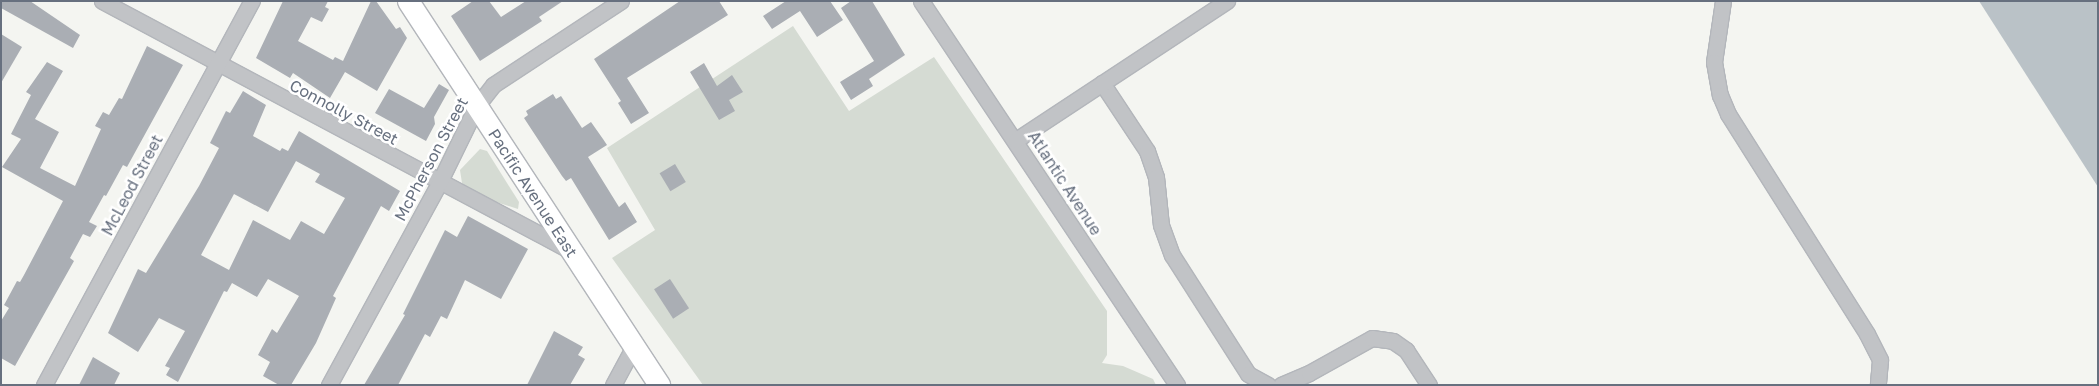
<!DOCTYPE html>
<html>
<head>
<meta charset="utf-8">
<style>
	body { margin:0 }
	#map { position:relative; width:2099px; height:386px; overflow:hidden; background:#f4f5f1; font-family:"Golos Text",sans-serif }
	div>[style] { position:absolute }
	.green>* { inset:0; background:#d5dbd3 }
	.water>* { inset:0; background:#bac2c7 }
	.building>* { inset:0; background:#aaaeb4; transform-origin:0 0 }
	.roads { filter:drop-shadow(1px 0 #b3b6bb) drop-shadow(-1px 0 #b3b6bb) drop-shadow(0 1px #b3b6bb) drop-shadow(0 -1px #b3b6bb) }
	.street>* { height:15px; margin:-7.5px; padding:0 7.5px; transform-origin:7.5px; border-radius:7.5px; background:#c1c3c6 }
	.secondary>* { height:21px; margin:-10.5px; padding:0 10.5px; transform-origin:10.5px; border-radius:10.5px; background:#fff }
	span { translate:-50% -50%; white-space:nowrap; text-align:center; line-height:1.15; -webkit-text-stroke:5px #fff; paint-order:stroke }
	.street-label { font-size:16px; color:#67707f }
	.frame { position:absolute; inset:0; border:2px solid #67707f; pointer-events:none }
</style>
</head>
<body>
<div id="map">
	<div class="green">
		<i style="clip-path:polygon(793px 26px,849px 111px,934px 57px,1107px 311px,1107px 355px,1102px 363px,1123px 366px,1153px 379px,1156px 385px,703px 385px,612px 258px,655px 230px,607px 148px)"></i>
		<i style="clip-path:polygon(480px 149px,487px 151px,519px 202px,518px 209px,475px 195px,462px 183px,460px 170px)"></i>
	</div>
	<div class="water">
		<i style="clip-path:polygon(1979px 1px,2098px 1px,2098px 187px)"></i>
	</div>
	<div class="building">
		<i style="clip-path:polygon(1px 1px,30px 1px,80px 35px,73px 48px,1px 8px)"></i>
		<i style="clip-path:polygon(283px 1px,328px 1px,325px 7px,329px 9px,322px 22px,311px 17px,298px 41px,333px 60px,335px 57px,343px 61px,371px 1px,376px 1px,396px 29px,400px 27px,407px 38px,377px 91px,345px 72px,330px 98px,293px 73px,290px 78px,256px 58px)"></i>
		<i style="clip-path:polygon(473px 1px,489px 1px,501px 17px,526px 1px,563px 1px,539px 17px,542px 21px,480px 61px,451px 16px)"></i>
		<i style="clip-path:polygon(680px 1px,719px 1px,728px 15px,627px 78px,649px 113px,631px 124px,618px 103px,621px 101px,594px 59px)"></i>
		<i style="clip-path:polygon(786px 1px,830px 1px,843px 20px,817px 37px,800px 11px,772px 29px,763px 16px)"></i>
		<i style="clip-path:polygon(851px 1px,872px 1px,905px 55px,869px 79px,873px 86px,851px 100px,840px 82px,874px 61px,841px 8px)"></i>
		<i style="clip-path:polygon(1px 34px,22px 47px,1px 83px)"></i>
		<i style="clip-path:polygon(147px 46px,183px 65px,127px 167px,123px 165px,106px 196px,104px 195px,89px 222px,97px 226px,90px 237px,83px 234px,70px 258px,74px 261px,15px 366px,1px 358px,1px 321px,9px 308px,4px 305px,17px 281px,20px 282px,24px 275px,63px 201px,2px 167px,21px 139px,11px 134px,31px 95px,26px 92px,47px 62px,63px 71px,35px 119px,59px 132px,40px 168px,75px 186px,101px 129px,95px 126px,103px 112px,109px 115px,119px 98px,122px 99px)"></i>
		<i style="clip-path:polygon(704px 63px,717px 86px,732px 75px,743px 92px,729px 100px,735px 111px,719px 120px,690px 72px)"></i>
		<i style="clip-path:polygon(439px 84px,449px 90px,434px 117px,435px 124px,426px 141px,375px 113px,389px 89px,424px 108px)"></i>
		<i style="clip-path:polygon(evenodd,243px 91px,266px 105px,253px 136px,280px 151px,282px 148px,288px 151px,299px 131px,400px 191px,389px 211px,381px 206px,333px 296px,336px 298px,316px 343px,291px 385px,279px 385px,263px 376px,270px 362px,258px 355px,272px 329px,277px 333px,299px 296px,268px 279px,257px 297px,232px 283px,227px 292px,224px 291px,178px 382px,166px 375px,170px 368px,165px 366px,185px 331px,159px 318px,138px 352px,108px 333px,138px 269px,146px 273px,199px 186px,219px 148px,210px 143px,226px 111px,230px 113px,243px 91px,296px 161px,320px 174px,315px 182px,345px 198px,324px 234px,301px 221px,290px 240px,253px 220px,229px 270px,201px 255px,234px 194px,268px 212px,296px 161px)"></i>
		<i style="clip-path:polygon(553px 94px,556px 99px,561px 96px,582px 128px,591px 122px,603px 139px,607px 145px,588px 157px,619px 207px,625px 202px,637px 222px,609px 240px,571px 178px,566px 181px,562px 176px,524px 118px,528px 115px,526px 111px)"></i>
		<i style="left:675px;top:164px;width:21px;height:18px;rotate:59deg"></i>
		<i style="clip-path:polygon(468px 216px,528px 249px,501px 299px,465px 280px,447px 319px,441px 316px,430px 337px,425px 334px,398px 385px,364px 385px,405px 315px,403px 314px,445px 230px,457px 237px)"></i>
		<i style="left:670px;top:279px;width:35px;height:19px;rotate:57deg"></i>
		<i style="clip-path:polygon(554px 331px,583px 347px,578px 355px,585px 359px,570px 385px,527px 385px)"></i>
		<i style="clip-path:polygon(93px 357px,120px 373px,114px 385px,79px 385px)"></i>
	</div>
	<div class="roads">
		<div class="street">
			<i style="left:102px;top:1px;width:531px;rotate:28.06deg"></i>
			<i style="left:921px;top:1px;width:462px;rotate:56.3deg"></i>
			<i style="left:1723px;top:1px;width:62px;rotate:98.4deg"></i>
			<i style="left:1714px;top:62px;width:34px;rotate:80deg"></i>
			<i style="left:1720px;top:95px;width:21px;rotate:67deg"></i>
			<i style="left:1728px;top:114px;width:260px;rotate:57.7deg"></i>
			<i style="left:1867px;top:334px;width:29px;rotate:63deg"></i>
			<i style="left:1880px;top:360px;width:25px;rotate:95deg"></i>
			<i style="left:1102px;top:83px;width:82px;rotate:56.5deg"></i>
			<i style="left:1147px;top:151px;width:28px;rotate:71deg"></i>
			<i style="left:1156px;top:177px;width:48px;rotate:84.1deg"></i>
			<i style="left:1161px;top:225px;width:32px;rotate:70deg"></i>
			<i style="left:1172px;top:255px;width:141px;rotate:57.4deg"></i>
			<i style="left:1248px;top:374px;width:23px;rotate:29deg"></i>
			<i style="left:1016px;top:140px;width:253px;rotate:-33.4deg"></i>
			<i style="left:44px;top:385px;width:437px;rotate:-61.6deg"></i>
			<i style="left:329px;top:385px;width:230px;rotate:-61.4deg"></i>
			<i style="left:439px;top:183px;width:85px;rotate:-64deg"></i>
			<i style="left:476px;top:107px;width:28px;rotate:-52deg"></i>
			<i style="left:493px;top:85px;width:153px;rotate:-33.3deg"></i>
			<i style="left:613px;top:385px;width:44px;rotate:-61.7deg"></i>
			<i style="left:1281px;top:385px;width:30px;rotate:-23deg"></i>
			<i style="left:1309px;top:373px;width:72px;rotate:-29.1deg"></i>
			<i style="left:1372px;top:338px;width:21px;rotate:8deg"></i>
			<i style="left:1393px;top:341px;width:16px;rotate:35deg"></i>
			<i style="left:1406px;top:350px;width:42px;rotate:56.7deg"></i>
		</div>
		<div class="secondary">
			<i style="left:408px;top:1px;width:459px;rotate:56.8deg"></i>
		</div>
	</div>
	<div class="street-label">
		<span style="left:344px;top:112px;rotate:28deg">Connolly Street</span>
		<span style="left:431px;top:159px;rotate:-62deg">McPherson Street</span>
		<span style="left:1065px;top:183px;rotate:57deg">Atlantic Avenue</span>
		<span style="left:132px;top:185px;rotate:-62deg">McLeod Street</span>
		<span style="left:533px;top:193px;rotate:57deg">Pacific Avenue East</span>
	</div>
	<div class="frame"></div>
</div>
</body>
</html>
